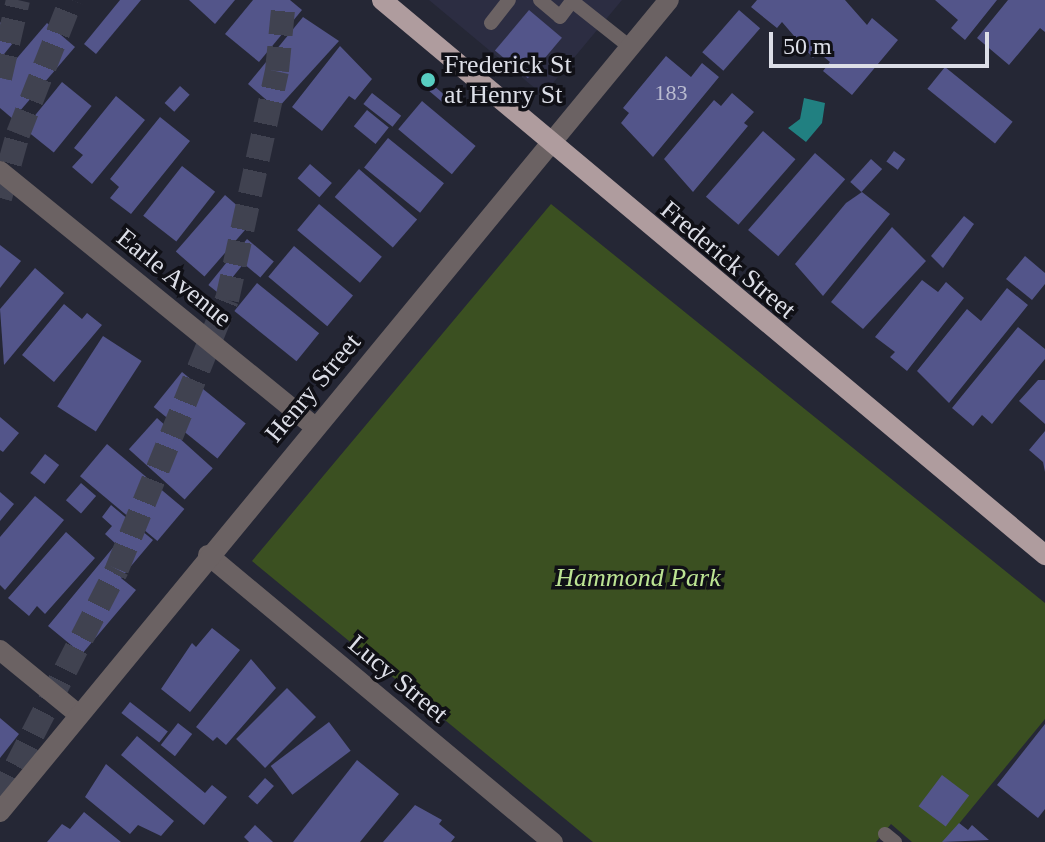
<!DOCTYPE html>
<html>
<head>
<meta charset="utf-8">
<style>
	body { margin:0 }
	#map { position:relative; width:1045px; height:842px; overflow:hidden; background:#252735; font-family:Georgia,serif }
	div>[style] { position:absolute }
	.built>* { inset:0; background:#2c2d42 }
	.green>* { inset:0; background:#3b5021 }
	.water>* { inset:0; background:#218081 }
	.building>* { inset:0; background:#53558a; transform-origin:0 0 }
	.highway-tunnel>* { height:24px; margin-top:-12px; transform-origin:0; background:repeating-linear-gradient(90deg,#404250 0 24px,transparent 0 36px) }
	.lane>* { height:14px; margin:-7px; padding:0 7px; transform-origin:7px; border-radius:7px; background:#6b6263 }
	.street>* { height:20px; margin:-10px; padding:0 10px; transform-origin:10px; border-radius:10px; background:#6b6263 }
	.primary>* { height:20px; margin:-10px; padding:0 10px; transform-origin:10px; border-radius:10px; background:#af9c9e }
	.dots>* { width:22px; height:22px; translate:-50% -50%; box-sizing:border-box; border:4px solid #101016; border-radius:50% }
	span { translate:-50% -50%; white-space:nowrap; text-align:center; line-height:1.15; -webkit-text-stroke:7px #101016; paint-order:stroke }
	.number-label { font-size:22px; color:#babcd0 }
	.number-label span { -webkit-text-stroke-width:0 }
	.poi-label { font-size:26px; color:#dcdee7 }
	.left { translate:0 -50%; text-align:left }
	.street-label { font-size:26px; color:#dcdee7 }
	.park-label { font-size:26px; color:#bce493; font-style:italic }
	.scale { position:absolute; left:769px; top:32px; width:220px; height:36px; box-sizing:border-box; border:4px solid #dcdee7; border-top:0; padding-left:10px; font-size:24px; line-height:28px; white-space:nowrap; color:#dcdee7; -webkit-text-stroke:6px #101016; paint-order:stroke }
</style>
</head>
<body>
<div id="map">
	<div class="built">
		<i style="clip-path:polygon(429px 0,622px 0,543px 95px)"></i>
	</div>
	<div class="green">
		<i style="clip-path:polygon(551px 204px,1045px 603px,1045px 719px,944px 842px,912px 842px,891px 824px,876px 842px,593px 842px,252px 561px)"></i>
	</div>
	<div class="water">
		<i style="clip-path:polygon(804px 98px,825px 103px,822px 123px,806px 142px,788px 128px,800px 119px)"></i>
	</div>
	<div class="building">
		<i style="clip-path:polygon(120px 0,141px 0,96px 54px,84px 44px)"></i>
		<i style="clip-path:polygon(189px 0,235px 0,215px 24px)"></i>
		<i style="clip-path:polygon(253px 0,290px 0,302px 10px,259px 62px,225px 34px)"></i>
		<i style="clip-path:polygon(757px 0,845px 0,867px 25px,872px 18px,898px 40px,852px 95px,823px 71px,830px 62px,818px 52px,813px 58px,782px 22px,777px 28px,751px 7px)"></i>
		<i style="clip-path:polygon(935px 0,997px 0,965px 40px,951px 28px,958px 20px)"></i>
		<i style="clip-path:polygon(1008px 0,1045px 0,1045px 32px,1040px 28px,1009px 65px,977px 38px)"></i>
		<i style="left:529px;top:10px;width:43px;height:53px;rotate:40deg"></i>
		<i style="left:739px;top:10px;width:28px;height:56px;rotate:41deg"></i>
		<i style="clip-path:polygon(303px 17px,339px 41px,277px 109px,248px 84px)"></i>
		<i style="clip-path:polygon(0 22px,18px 37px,0 59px)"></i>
		<i style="clip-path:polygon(47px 23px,75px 47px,13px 119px,0 108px,0 78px)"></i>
		<i style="clip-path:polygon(340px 46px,372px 79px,355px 100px,349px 96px,322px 131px,292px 107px)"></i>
		<i style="clip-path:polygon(666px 56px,691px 77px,702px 63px,719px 77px,653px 157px,621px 123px,629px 113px,623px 108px)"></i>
		<i style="left:945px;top:67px;width:87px;height:28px;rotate:39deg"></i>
		<i style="left:62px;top:82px;width:38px;height:60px;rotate:39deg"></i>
		<i style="left:180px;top:86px;width:13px;height:23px;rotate:42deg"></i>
		<i style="left:434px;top:86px;width:17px;height:7px;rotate:40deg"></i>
		<i style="left:372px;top:93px;width:37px;height:14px;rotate:38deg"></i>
		<i style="clip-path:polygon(732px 93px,754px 112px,744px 123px,748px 126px,693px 192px,664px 159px,714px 100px,721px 106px)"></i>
		<i style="clip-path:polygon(116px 96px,145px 120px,92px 184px,72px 167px,83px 155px,74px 148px)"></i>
		<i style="left:422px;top:101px;width:70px;height:37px;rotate:40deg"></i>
		<i style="left:367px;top:110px;width:28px;height:21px;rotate:39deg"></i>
		<i style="clip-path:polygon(160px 117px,190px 141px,131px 214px,110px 198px,119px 187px,110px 179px)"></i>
		<i style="left:763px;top:131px;width:43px;height:87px;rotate:41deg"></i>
		<i style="left:388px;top:138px;width:72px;height:38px;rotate:39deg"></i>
		<i style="left:894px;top:151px;width:14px;height:13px;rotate:36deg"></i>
		<i style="left:815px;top:153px;width:40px;height:102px;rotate:41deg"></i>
		<i style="left:871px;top:159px;width:15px;height:31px;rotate:42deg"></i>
		<i style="left:310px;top:164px;width:29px;height:19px;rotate:41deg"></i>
		<i style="left:182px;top:166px;width:42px;height:63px;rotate:38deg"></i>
		<i style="left:359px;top:169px;width:77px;height:37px;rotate:41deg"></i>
		<i style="clip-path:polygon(862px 192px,890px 214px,823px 296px,795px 264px,846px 203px)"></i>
		<i style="left:225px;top:195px;width:38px;height:75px;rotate:41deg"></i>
		<i style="left:319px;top:204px;width:82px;height:34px;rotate:40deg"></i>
		<i style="clip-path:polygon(964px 216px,974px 224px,943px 268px,931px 256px)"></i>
		<i style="clip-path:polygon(892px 227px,926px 261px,863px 329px,831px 302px)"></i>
		<i style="left:247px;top:239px;width:35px;height:21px;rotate:40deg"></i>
		<i style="clip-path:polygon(0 245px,21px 261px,0 288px)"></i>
		<i style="left:294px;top:246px;width:77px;height:40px;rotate:40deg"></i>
		<i style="clip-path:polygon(1025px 256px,1045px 273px,1045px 284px,1032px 300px,1006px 279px)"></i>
		<i style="left:231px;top:257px;width:14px;height:36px;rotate:39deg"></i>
		<i style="clip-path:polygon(35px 268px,64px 293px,4px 365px,0 309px)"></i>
		<i style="clip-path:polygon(922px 280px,938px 292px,946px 282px,964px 298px,907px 371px,890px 357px,895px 352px,875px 337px)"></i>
		<i style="left:257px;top:283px;width:80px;height:36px;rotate:39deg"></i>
		<i style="clip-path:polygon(1007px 288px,1028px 305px,949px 403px,917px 371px,967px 309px,981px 321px)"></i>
		<i style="clip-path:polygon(64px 304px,82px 319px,87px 313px,102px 325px,54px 382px,22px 355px)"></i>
		<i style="clip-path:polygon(1018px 327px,1045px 349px,1045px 359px,992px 424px,982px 415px,973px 426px,952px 408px)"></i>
		<i style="left:103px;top:336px;width:46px;height:84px;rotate:33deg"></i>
		<i style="left:182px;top:372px;width:82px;height:45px;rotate:39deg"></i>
		<i style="clip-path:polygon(1038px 380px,1045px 380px,1045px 424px,1019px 401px)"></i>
		<i style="clip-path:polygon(0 417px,19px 433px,3px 452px,0 450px)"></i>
		<i style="left:157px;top:418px;width:75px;height:42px;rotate:42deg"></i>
		<i style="clip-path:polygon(1045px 431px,1045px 472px,1043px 462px,1029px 450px)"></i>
		<i style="left:107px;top:444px;width:101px;height:42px;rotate:40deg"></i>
		<i style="left:45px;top:454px;width:18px;height:24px;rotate:38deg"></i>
		<i style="left:81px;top:483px;width:20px;height:23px;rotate:41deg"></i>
		<i style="clip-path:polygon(0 492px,14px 504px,0 521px)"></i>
		<i style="clip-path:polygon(35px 496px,64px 520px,5px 590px,0 585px,0 537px)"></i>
		<i style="clip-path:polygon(111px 505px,153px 540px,121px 578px,136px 590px,82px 654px,48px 626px,116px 544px,105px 534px,112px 526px,102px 517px)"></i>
		<i style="clip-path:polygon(66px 532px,95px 558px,45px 614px,37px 606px,29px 616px,8px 598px)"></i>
		<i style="clip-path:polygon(212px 628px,240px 650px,190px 712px,161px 689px,192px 643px,196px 647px)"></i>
		<i style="clip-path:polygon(251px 659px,276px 688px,226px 745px,217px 737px,213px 741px,196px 727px)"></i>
		<i style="left:287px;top:688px;width:41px;height:72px;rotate:45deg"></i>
		<i style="left:130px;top:702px;width:48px;height:14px;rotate:38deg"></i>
		<i style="clip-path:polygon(0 718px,19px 734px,0 758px)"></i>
		<i style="left:329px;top:722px;width:36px;height:73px;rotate:53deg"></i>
		<i style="left:178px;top:723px;width:18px;height:28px;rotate:38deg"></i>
		<i style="clip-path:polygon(1045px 724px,1045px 809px,1038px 818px,997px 785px)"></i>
		<i style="clip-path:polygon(137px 736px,205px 793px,212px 785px,227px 797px,204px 825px,121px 755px)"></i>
		<i style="clip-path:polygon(357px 760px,399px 794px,360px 842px,293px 842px)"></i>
		<i style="clip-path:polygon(106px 764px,174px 821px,161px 836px,138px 825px,130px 834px,85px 797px)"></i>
		<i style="left:942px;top:775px;width:34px;height:39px;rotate:37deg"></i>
		<i style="left:265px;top:778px;width:12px;height:25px;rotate:42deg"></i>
		<i style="clip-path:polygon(415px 805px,442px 820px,439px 824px,455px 837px,451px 842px,383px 842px)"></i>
		<i style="clip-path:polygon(84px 812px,121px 842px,47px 842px,62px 824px,70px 829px)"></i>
		<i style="clip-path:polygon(959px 823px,968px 830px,972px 825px,989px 840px,942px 842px)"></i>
		<i style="clip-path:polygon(255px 825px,273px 842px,249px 842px,244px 837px)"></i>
	</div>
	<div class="highway-tunnel">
		<i style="left:0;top:78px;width:80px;rotate:-77deg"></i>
		<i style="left:0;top:198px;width:66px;rotate:-74.3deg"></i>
		<i style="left:18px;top:134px;width:144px;rotate:-68.4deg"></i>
		<i style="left:0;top:798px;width:257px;rotate:-62.9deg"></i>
		<i style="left:117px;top:569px;width:291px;rotate:-67.8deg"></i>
		<i style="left:227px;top:300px;width:234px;rotate:-77.7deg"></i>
		<i style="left:277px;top:71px;width:71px;rotate:-84.4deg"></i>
	</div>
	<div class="lane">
		<i style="left:540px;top:0;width:26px;rotate:40deg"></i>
		<i style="left:560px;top:17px;width:20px;rotate:-53deg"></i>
		<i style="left:572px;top:1px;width:74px;rotate:38.4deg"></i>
		<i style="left:491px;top:23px;width:29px;rotate:-52deg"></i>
		<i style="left:885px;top:834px;width:13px;rotate:39deg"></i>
	</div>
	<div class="street">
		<i style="left:0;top:171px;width:405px;rotate:39.1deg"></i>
		<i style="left:208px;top:555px;width:449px;rotate:39.8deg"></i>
		<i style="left:0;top:650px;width:101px;rotate:39.4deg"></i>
		<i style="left:0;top:812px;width:1052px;rotate:-50.52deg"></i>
	</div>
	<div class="primary">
		<i style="left:382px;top:0;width:865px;rotate:39.93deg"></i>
	</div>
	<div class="dots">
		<i style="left:428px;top:80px;background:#58cec1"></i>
	</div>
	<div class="number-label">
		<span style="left:671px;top:93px">183</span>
	</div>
	<div class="poi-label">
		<span class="left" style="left:444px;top:80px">Frederick St<br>at Henry St</span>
	</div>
	<div class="street-label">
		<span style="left:728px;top:260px;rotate:40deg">Frederick Street</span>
		<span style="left:174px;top:278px;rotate:39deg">Earle Avenue</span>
		<span style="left:313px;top:388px;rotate:-50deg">Henry Street</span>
		<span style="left:398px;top:679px;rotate:40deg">Lucy Street</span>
	</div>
	<div class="park-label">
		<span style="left:638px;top:578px">Hammond Park</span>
	</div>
	<div class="scale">50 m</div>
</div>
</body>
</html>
